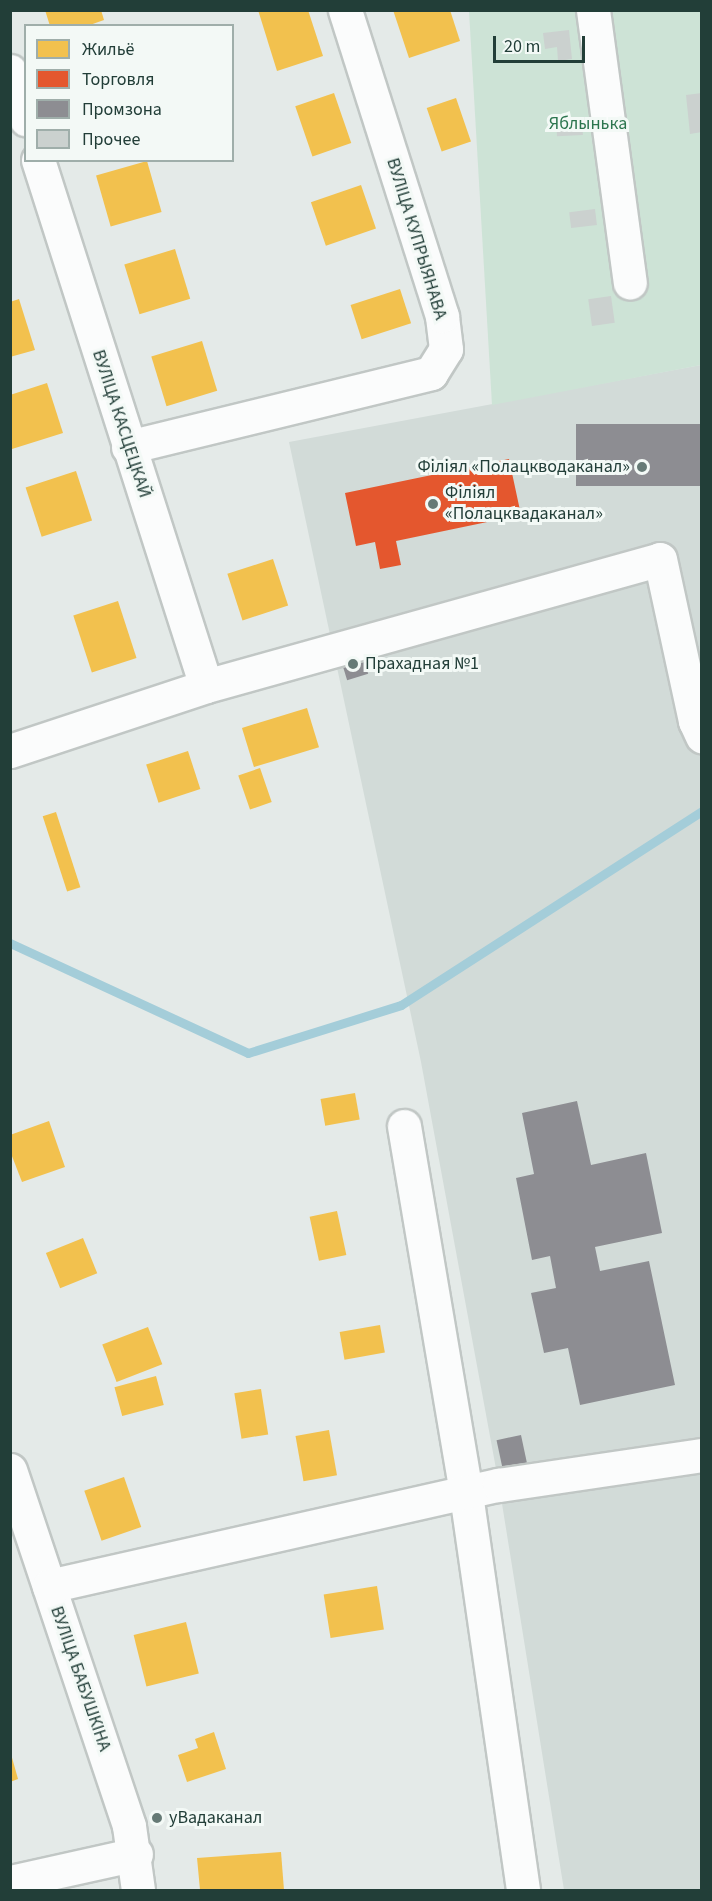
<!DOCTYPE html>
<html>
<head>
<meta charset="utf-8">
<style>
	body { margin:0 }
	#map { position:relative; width:712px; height:1901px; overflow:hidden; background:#e4eae8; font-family:"Source Sans 3",sans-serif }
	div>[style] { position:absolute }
	.built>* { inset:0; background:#d2dbd8 }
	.green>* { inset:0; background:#cde3d6 }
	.homes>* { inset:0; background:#f2c14e; transform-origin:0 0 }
	.shops>* { inset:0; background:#e4572e }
	.industry>* { inset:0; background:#8d8d92; transform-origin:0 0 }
	.stream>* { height:9px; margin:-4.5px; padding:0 4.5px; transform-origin:4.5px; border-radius:4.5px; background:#a4cdd9 }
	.building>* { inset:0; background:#cbd1cf; transform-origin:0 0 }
	.roads { filter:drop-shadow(2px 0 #c1c7c5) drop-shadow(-2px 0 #c1c7c5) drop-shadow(0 2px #c1c7c5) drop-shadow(0 -2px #c1c7c5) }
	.minor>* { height:33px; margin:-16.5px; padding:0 16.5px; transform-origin:16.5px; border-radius:16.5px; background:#fbfcfc }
	.dots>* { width:16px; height:16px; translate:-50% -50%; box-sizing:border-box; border:3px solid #f3f9f6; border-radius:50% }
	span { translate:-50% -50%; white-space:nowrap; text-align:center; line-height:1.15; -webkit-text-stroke:6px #f3f9f6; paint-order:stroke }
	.park-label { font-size:18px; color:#2b754e }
	.street-label { font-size:18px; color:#223e38 }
	.poi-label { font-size:18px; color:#223e38 }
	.right { translate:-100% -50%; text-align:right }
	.left { translate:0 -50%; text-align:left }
	.frame { position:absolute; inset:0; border:12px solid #223e38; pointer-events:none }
	.legend { position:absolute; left:24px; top:24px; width:210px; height:138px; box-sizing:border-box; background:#f3f9f6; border:2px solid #9faeaa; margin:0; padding:8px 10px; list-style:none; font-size:18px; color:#223e38 }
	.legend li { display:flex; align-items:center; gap:12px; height:30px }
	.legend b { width:30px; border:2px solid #9faeaa }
	.scale { position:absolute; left:493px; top:36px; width:92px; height:27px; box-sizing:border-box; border:3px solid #223e38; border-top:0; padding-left:8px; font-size:18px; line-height:21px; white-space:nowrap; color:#223e38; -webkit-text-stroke:4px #f3f9f6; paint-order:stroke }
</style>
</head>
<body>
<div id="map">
	<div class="built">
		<i style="clip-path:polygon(701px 365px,701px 1890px,564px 1890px,499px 1485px,421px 1062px,289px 442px)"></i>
	</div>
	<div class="green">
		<i style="clip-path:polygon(469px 11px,701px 11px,701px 365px,492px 405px)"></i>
	</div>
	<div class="homes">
		<i style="clip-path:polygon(45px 10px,101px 10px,104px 20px,87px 26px,50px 26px)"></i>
		<i style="clip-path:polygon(258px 10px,308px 10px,323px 56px,277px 71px)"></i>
		<i style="clip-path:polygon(393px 10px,450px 10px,460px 41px,409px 58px)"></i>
		<i style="left:334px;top:93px;width:53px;height:41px;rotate:71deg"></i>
		<i style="left:456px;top:98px;width:46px;height:31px;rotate:71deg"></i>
		<i style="left:147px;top:161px;width:53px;height:53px;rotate:74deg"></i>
		<i style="left:361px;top:185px;width:46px;height:53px;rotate:71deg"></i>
		<i style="left:175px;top:249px;width:52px;height:53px;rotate:73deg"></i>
		<i style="left:400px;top:289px;width:36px;height:52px;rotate:72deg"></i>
		<i style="clip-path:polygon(19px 299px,35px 350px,10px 357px,10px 302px)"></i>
		<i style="left:202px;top:341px;width:52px;height:53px;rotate:73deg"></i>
		<i style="clip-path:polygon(47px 383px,63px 433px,12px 449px,10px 395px)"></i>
		<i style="left:76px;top:471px;width:52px;height:53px;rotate:72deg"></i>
		<i style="left:273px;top:559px;width:49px;height:48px;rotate:72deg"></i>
		<i style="left:118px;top:601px;width:60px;height:47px;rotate:72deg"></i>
		<i style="left:307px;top:708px;width:41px;height:68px;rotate:73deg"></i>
		<i style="left:188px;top:751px;width:40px;height:44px;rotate:72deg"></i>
		<i style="left:260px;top:768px;width:36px;height:23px;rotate:71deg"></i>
		<i style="left:56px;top:812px;width:79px;height:14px;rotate:72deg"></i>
		<i style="left:355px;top:1093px;width:27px;height:35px;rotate:80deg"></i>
		<i style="clip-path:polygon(49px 1121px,65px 1167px,22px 1182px,10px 1151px,10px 1135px)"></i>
		<i style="left:337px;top:1211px;width:45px;height:28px;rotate:78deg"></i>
		<i style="left:83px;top:1238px;width:38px;height:40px;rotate:68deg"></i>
		<i style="left:380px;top:1325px;width:28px;height:41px;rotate:80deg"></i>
		<i style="left:148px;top:1327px;width:40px;height:49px;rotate:69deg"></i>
		<i style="left:156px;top:1376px;width:30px;height:43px;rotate:75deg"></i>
		<i style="left:261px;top:1389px;width:46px;height:27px;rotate:81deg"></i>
		<i style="left:329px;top:1430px;width:46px;height:34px;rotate:80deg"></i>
		<i style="left:124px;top:1477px;width:53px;height:42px;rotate:71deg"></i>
		<i style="left:377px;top:1586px;width:44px;height:54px;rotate:81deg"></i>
		<i style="left:186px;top:1622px;width:53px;height:54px;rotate:76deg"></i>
		<i style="clip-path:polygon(214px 1732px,226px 1769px,187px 1782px,178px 1755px,198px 1748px,195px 1739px)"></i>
		<i style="clip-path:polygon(11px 1754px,18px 1779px,10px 1782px,10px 1755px)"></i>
		<i style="clip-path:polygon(281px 1852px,284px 1890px,200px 1890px,197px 1858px)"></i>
	</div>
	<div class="shops">
		<i style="clip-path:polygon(509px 459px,521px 515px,396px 541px,401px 565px,380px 569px,375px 542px,356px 546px,345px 493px)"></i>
	</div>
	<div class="industry">
		<i style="left:702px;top:424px;width:62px;height:126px;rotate:90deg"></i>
		<i style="left:360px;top:647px;width:28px;height:22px;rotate:73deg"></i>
		<i style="clip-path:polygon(577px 1101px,591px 1165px,646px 1153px,662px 1233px,595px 1247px,600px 1271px,649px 1261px,675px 1385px,580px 1405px,568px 1348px,544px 1353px,531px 1293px,556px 1288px,550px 1256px,532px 1260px,516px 1178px,534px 1174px,522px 1113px)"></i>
		<i style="left:521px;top:1435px;width:38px;height:25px;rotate:78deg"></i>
	</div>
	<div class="stream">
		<i style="left:10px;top:943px;width:262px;rotate:24.8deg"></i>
		<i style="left:248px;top:1053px;width:160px;rotate:-17.4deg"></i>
		<i style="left:401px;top:1005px;width:358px;rotate:-32.8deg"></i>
	</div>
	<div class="building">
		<i style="clip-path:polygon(569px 30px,572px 59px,558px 61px,557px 47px,545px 49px,543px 33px)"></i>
		<i style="clip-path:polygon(702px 93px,702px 132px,690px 134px,686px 95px)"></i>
		<i style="left:582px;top:117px;width:18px;height:26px;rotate:87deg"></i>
		<i style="left:595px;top:209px;width:16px;height:26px;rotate:83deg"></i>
		<i style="left:611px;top:296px;width:27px;height:23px;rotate:82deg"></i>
	</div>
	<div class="roads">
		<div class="minor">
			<i style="left:593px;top:10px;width:275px;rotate:82.3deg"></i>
			<i style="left:10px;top:71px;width:51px;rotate:71.6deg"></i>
			<i style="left:38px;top:160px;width:552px;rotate:72.29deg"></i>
			<i style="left:128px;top:447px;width:312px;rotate:-13.7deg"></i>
			<i style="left:431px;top:373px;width:28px;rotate:-58deg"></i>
			<i style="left:446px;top:349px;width:33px;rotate:-97deg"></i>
			<i style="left:442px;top:316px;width:321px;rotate:-107.6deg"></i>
			<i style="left:10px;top:751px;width:206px;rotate:-18.3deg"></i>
			<i style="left:206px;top:686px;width:471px;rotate:-15.6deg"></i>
			<i style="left:660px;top:559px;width:166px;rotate:77.8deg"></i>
			<i style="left:695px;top:721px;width:17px;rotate:65deg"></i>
			<i style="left:404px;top:1126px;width:373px;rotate:80.4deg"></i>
			<i style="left:466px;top:1494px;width:400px;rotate:81.8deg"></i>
			<i style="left:10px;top:1470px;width:375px;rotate:71.5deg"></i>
			<i style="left:129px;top:1826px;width:65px;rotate:82deg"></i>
			<i style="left:49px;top:1586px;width:461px;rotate:-12.7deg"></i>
			<i style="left:499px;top:1485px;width:205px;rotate:-8.4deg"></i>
			<i style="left:10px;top:1882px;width:129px;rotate:-12.5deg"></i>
		</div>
	</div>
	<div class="dots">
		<i style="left:642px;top:467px;background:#667a76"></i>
		<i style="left:433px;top:504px;background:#667a76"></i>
		<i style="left:353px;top:664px;background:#667a76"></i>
		<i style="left:157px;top:1818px;background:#667a76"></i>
	</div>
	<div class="park-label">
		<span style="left:588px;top:124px">Яблынька</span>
	</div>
	<div class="street-label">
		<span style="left:416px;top:239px;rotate:73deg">ВУЛІЦА КУПРЫЯНАВА</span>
		<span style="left:121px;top:424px;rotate:72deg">ВУЛІЦА КАСЦЕЦКАЙ</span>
		<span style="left:80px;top:1679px;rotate:71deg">ВУЛІЦА БАБУШКІНА</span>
	</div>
	<div class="poi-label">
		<span class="right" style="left:630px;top:467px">Філіял «Полацкводаканал»</span>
		<span class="left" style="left:445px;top:504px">Філіял<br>«Полацквадаканал»</span>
		<span class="left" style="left:365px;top:664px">Прахадная №1</span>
		<span class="left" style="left:169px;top:1818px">уВадаканал</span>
	</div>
	<div class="frame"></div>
	<ul class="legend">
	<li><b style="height:16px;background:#f2c14e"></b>Жильё</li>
	<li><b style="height:16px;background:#e4572e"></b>Торговля</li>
	<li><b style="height:16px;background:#8d8d92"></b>Промзона</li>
	<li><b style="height:16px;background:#cbd1cf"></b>Прочее</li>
	</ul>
	<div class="scale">20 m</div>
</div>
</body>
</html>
